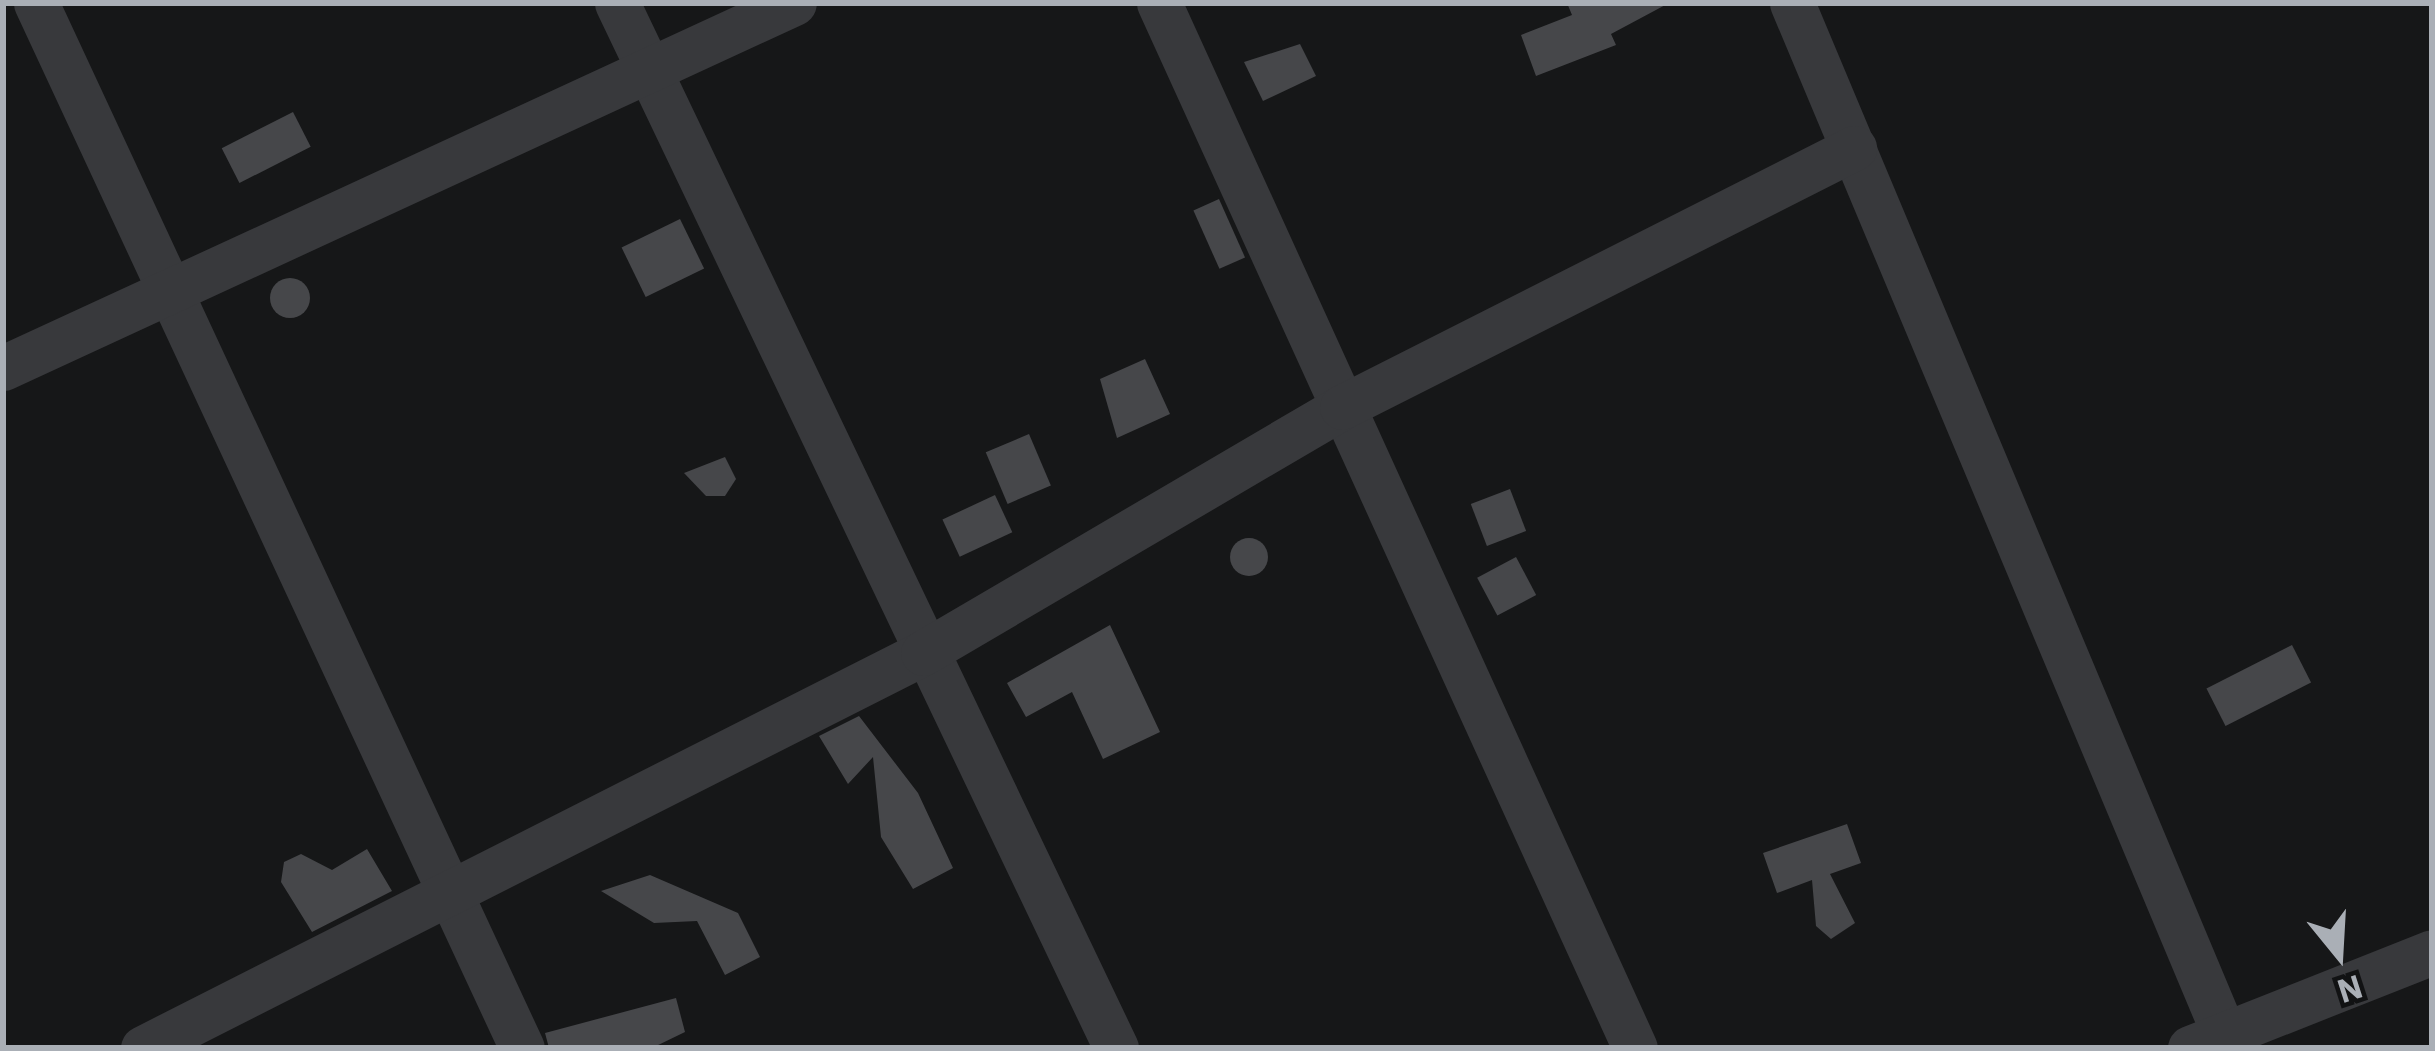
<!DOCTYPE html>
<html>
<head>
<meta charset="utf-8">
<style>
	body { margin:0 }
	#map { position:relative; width:2435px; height:1051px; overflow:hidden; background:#161718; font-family:"IBM Plex Sans",sans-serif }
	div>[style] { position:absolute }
	.building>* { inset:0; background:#46474a; transform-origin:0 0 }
	.round { border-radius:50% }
	.street>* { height:45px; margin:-22.5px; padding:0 22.5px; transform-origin:22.5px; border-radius:22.5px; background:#38393c }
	span { translate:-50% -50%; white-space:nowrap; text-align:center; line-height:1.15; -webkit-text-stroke:9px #111213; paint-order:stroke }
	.frame { position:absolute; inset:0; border:6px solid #aaafb6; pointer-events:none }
	.north { position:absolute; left:2279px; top:895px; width:120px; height:120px; -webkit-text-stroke:9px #111213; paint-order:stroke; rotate:162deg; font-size:33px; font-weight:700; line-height:48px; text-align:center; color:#aaafb6 }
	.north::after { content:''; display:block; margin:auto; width:42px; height:54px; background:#aaafb6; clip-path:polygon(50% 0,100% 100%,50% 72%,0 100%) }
</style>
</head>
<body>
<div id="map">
	<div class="building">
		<i style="clip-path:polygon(1567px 3px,1669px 3px,1611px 34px,1616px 45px,1536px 76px,1521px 35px,1572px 15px)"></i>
		<i style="clip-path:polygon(1300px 44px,1316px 76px,1263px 101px,1244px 62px)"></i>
		<i style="left:293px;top:112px;width:39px;height:80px;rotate:63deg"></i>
		<i style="left:1219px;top:199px;width:64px;height:28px;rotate:66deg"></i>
		<i style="left:680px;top:219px;width:55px;height:65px;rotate:64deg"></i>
		<i class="round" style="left:270px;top:278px;width:40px;height:40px"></i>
		<i style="clip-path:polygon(1145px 359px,1170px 414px,1117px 438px,1100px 379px)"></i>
		<i style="left:1029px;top:434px;width:56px;height:47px;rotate:67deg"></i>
		<i style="clip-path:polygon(725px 457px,736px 479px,725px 496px,706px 496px,684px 473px)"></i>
		<i style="left:1510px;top:489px;width:45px;height:42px;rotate:69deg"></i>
		<i style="left:995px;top:495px;width:41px;height:58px;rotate:65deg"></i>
		<i class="round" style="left:1230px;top:538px;width:38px;height:38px"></i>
		<i style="left:1516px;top:557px;width:43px;height:44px;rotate:62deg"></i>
		<i style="clip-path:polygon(1110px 625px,1160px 732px,1103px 759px,1072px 692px,1026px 717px,1007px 683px)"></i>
		<i style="left:2292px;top:645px;width:42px;height:96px;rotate:63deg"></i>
		<i style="clip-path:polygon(859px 716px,918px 793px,953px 868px,913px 889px,881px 837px,873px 757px,848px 784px,819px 736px)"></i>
		<i style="clip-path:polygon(1847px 824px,1861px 863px,1830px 874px,1855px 923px,1831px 939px,1816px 926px,1812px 880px,1777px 893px,1763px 853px)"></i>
		<i style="clip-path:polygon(367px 849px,392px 891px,312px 932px,281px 882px,284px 862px,301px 854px,332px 870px)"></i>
		<i style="clip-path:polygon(650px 875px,738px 913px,760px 957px,725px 975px,697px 921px,654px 923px,601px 891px)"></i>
		<i style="clip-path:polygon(676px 998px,685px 1032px,652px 1048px,549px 1048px,545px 1033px)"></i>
	</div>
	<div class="street">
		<i style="left:36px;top:3px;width:1152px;rotate:65.06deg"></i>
		<i style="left:617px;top:3px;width:1158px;rotate:64.47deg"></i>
		<i style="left:1159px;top:3px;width:1148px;rotate:65.51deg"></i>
		<i style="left:1792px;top:3px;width:1133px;rotate:67.26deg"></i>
		<i style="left:3px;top:368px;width:871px;rotate:-24.77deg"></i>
		<i style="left:143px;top:1048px;width:874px;rotate:-26.86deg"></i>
		<i style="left:923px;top:653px;width:486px;rotate:-30.4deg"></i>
		<i style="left:1342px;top:407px;width:574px;rotate:-26.83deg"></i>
		<i style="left:2190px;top:1048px;width:260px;rotate:-21.6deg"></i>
	</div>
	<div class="frame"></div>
	<div class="north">N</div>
</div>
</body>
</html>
